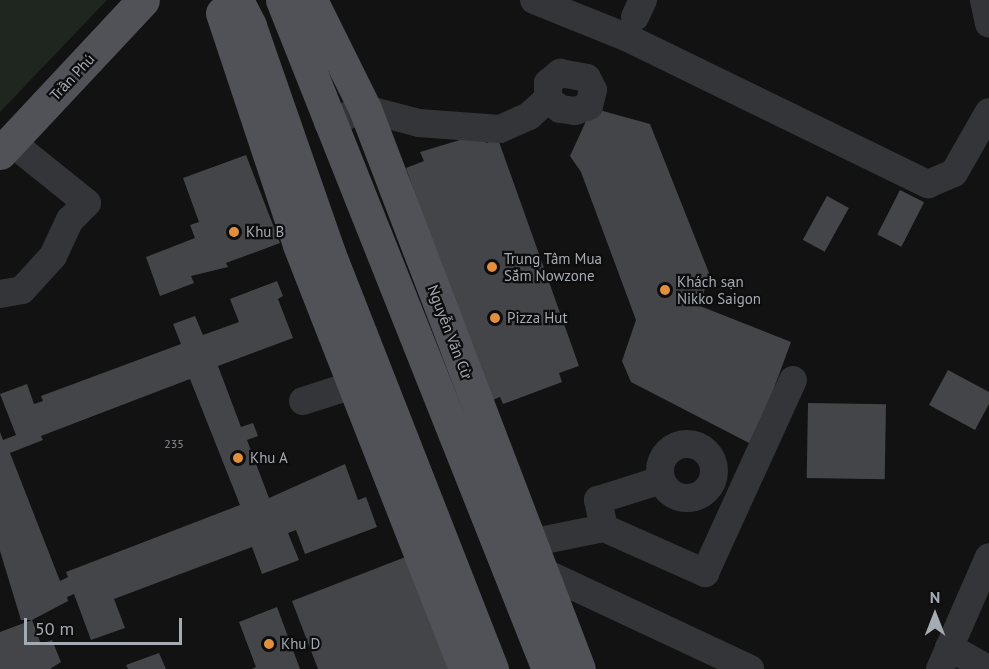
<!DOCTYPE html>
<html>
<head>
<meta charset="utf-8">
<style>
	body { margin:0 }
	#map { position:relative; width:989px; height:669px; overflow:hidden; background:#121213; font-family:"PT Sans",sans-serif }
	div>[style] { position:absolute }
	.green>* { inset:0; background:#1f261f }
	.building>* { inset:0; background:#444549; transform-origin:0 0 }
	.minor>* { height:28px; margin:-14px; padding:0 14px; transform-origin:14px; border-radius:14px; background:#333538 }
	.minor>.ring { margin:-14px; padding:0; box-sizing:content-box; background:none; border:28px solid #333538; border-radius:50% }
	.major>* { height:33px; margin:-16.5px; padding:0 16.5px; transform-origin:16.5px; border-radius:16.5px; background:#505257 }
	.dots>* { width:16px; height:16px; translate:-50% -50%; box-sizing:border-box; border:3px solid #0d0d0e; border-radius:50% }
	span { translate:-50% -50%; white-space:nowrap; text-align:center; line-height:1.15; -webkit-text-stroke:4.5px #0d0d0e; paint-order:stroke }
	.number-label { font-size:12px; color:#8d9298 }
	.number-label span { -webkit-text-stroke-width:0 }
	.street-label { font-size:15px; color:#a5abb3 }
	.poi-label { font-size:15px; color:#a5abb3 }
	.left { translate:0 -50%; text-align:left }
	.north { position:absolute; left:905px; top:585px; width:60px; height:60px; -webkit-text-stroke:4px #0d0d0e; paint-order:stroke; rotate:0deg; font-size:16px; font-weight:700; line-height:24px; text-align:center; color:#a5abb3 }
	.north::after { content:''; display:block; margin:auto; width:21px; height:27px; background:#a5abb3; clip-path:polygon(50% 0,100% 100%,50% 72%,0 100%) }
	.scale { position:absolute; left:24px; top:618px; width:158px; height:27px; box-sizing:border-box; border:3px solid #a5abb3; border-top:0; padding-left:8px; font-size:18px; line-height:21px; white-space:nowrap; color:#a5abb3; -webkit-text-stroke:4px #0d0d0e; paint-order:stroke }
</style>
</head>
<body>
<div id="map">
	<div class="green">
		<i style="clip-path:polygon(0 0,107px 0,0 112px)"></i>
	</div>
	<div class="building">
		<i style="clip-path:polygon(592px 108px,650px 124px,709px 273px,700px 306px,791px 342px,753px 445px,631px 382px,622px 361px,636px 320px,581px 172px,570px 156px)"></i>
		<i style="clip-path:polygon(483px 133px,486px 143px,498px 139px,579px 366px,559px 373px,562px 382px,503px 404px,500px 397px,488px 402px,406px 168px,424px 161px,420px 152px)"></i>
		<i style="clip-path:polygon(246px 155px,280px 243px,226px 263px,228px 267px,191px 276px,194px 283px,160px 296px,146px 257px,195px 238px,190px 225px,199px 222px,183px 178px)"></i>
		<i style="left:900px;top:190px;width:27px;height:50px;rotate:27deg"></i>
		<i style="left:827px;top:196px;width:25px;height:50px;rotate:29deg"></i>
		<i style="clip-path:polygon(evenodd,277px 281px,283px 296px,278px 299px,293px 338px,218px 366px,241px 427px,253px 423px,258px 436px,247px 440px,269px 498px,345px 464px,358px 500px,366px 497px,377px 527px,305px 554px,296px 530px,288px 533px,299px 560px,262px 574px,252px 547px,114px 599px,125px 628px,91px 640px,74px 594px,67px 597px,68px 601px,32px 620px,21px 620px,0 551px,0 432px,3px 440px,16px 435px,0 394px,27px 384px,34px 404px,43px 401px,41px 396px,181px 344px,173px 324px,195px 316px,203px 335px,239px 322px,230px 299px,277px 281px,190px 379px,240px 505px,66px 572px,68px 577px,60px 581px,10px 453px,43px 440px,41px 436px,190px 379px)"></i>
		<i style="clip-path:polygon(948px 370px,989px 392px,989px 404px,975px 430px,929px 405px)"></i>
		<i style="left:808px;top:403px;width:78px;height:75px;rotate:1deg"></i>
		<i style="clip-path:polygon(408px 556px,448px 669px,318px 669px,292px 601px)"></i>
		<i style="clip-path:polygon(277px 607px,300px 669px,252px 669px,256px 667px,239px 622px)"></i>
		<i style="clip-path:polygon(32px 620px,41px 644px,52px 640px,61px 662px,50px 669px,0 669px,0 632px)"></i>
		<i style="clip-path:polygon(159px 653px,166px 669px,128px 669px,126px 665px)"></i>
	</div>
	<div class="minor">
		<i style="left:534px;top:0;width:101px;rotate:22deg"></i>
		<i style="left:628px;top:38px;width:334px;rotate:26deg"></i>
		<i style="left:928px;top:184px;width:28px;rotate:-23deg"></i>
		<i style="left:954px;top:173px;width:70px;rotate:-60.2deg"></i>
		<i style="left:984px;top:0;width:24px;rotate:78deg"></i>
		<i style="left:635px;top:17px;width:19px;rotate:-65deg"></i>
		<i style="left:328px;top:123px;width:40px;rotate:-21deg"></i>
		<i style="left:365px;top:109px;width:56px;rotate:14.5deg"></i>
		<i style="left:419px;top:123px;width:81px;rotate:4.2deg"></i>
		<i style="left:500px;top:129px;width:32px;rotate:-24deg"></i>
		<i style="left:529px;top:116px;width:25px;rotate:-42deg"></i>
		<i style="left:548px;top:99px;width:16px;rotate:-90deg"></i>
		<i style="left:548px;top:83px;width:16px;rotate:-40deg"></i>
		<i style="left:560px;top:73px;width:27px;rotate:10deg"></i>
		<i style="left:587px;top:78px;width:13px;rotate:63deg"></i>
		<i style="left:593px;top:90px;width:16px;rotate:104deg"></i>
		<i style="left:589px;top:106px;width:15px;rotate:160deg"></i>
		<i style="left:575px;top:111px;width:15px;rotate:-172deg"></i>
		<i style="left:560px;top:109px;width:16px;rotate:-140deg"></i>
		<i style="left:0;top:294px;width:22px;rotate:-10deg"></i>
		<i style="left:22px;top:290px;width:46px;rotate:-47.6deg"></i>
		<i style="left:53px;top:256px;width:40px;rotate:-65deg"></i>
		<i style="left:70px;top:220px;width:24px;rotate:-45deg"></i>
		<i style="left:87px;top:203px;width:97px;rotate:-141.2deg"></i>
		<i style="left:303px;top:401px;width:52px;rotate:-17.7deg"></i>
		<i class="ring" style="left:660px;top:444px;width:26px;height:26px"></i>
		<i style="left:604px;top:528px;width:111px;rotate:24deg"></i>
		<i style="left:705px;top:573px;width:212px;rotate:-65.5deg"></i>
		<i style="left:530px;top:543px;width:76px;rotate:-11.5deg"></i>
		<i style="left:604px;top:528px;width:29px;rotate:-102deg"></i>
		<i style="left:598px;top:500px;width:66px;rotate:-17.6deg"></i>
		<i style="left:541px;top:571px;width:231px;rotate:25.1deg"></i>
		<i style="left:949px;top:647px;width:45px;rotate:29.4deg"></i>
		<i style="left:940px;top:669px;width:122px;rotate:-66.4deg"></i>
	</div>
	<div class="major">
		<i style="left:237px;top:0;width:29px;rotate:63deg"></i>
		<i style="left:250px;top:26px;width:240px;rotate:70.8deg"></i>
		<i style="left:329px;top:253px;width:447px;rotate:68.6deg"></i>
		<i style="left:282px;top:0;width:720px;rotate:68.32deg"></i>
		<i style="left:311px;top:0;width:122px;rotate:63.6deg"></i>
		<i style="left:365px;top:109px;width:599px;rotate:69.09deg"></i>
		<i style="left:222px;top:13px;width:244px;rotate:71.6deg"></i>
		<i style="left:299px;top:245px;width:455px;rotate:68.6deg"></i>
		<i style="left:0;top:153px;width:209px;rotate:-46.9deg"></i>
	</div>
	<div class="dots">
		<i style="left:234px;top:232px;background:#e18f3d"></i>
		<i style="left:492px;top:267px;background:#e18f3d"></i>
		<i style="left:665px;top:290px;background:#e18f3d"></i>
		<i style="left:495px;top:318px;background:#e18f3d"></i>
		<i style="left:238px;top:458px;background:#e18f3d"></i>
		<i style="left:269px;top:644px;background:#e18f3d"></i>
	</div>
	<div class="number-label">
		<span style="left:174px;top:444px">235</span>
	</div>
	<div class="street-label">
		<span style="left:72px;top:77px;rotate:-47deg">Trần Phú</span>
		<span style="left:450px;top:332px;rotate:69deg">Nguyễn Văn Cừ</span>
	</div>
	<div class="poi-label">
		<span class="left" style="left:246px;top:232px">Khu B</span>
		<span class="left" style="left:504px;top:267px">Trung Tâm Mua<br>Sắm Nowzone</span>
		<span class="left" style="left:677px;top:290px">Khách sạn<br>Nikko Saigon</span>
		<span class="left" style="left:507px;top:318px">Pizza Hut</span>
		<span class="left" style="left:250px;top:458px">Khu A</span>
		<span class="left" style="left:281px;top:644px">Khu D</span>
	</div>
	<div class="north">N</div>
	<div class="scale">50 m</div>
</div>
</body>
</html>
